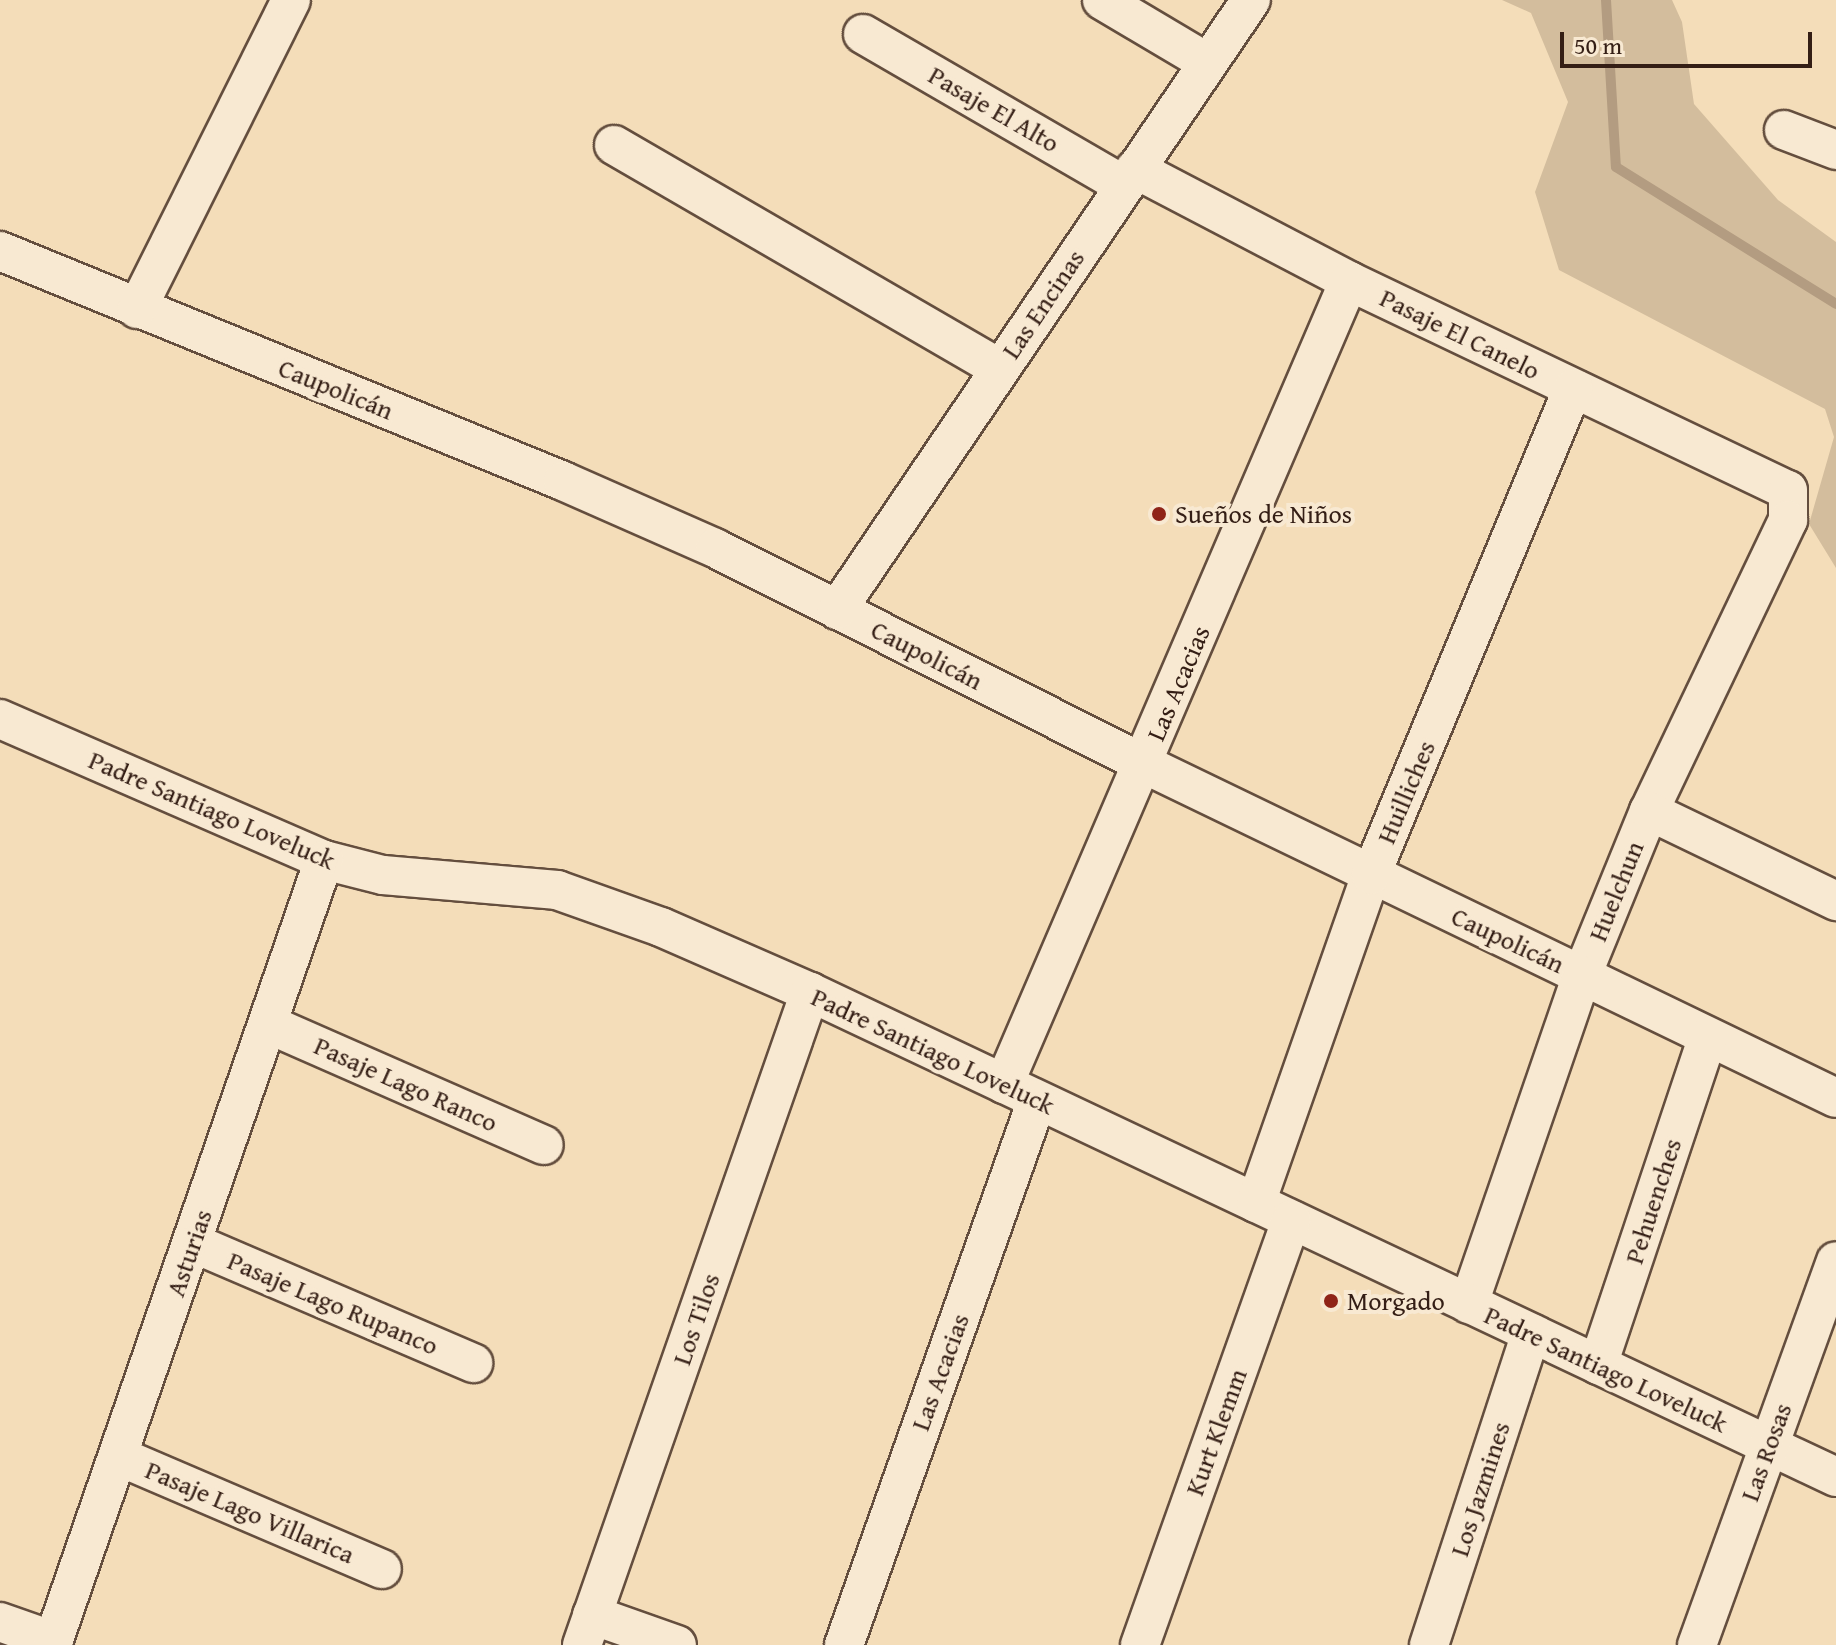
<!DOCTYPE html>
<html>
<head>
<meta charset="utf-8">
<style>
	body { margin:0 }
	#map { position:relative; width:1836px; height:1645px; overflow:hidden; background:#f4ddb9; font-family:"Gentium Book Plus",serif }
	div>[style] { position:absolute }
	.green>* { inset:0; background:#d3bd9d }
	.stream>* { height:10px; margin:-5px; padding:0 5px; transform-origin:5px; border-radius:5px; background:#b39c81 }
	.roads { filter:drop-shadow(2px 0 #644e3e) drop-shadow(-2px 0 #644e3e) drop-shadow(0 2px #644e3e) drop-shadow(0 -2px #644e3e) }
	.minor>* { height:38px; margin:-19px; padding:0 19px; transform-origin:19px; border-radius:19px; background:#f8e9d2 }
	.dots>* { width:22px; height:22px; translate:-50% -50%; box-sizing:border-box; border:4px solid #f8e9d2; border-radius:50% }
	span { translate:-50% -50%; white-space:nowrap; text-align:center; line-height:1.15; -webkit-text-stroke:8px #f8e9d2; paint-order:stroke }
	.street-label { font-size:26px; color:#341e15 }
	.poi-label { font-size:26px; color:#341e15 }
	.left { translate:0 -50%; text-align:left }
	.scale { position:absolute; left:1560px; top:32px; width:252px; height:36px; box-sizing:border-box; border:4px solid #341e15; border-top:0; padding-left:10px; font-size:24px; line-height:28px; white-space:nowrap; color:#341e15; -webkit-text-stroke:6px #f8e9d2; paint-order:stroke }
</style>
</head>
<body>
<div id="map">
	<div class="green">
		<i style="clip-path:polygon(1502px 0,1672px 0,1682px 22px,1694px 104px,1778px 200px,1836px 242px,1836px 568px,1809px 524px,1834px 437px,1825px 409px,1559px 270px,1535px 192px,1568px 102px,1531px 13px)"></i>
	</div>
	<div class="stream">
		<i style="left:1606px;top:0;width:167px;rotate:86.6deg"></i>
		<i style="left:1616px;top:167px;width:259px;rotate:31.9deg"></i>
	</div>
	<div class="roads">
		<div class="minor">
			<i style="left:1102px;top:0;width:123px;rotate:30.7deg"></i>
			<i style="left:863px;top:34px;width:302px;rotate:30.1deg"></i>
			<i style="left:1784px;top:130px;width:56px;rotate:21deg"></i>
			<i style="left:614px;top:145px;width:445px;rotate:30.1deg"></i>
			<i style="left:1135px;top:169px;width:242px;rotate:27.6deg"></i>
			<i style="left:1349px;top:281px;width:486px;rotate:25.5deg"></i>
			<i style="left:1788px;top:490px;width:30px;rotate:90deg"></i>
			<i style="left:1788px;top:520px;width:322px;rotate:115.5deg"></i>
			<i style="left:1649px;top:811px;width:177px;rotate:112.2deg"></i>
			<i style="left:1582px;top:975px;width:348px;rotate:109deg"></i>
			<i style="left:0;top:251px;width:608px;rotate:22.22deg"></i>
			<i style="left:563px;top:481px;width:166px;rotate:23.8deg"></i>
			<i style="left:715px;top:548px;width:480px;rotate:26.7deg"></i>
			<i style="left:1144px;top:764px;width:768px;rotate:25.76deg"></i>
			<i style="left:137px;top:309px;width:345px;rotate:-63.5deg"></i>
			<i style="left:837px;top:610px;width:737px;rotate:-55.84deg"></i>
			<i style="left:0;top:719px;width:353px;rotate:23.5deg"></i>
			<i style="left:324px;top:860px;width:61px;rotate:14.3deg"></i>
			<i style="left:383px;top:875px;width:175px;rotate:4.9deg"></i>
			<i style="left:557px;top:890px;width:110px;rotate:19.6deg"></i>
			<i style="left:661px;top:927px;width:163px;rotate:23.6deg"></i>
			<i style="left:810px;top:992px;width:1135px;rotate:25.3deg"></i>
			<i style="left:1649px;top:811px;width:208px;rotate:25.7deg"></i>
			<i style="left:268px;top:1024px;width:301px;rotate:23.7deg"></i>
			<i style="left:1004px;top:1084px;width:874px;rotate:-66.75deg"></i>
			<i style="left:1256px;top:1203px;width:348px;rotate:-70.7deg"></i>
			<i style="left:1371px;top:875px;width:527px;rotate:-67.47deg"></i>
			<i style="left:193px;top:1243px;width:305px;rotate:23.2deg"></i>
			<i style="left:1598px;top:1365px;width:346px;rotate:-71.5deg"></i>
			<i style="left:118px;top:1456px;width:287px;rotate:23.2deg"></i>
			<i style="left:592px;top:1615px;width:90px;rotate:19.4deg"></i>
			<i style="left:0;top:1622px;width:57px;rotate:19.4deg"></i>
			<i style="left:52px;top:1645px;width:831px;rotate:-70.89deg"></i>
			<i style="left:582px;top:1645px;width:692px;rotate:-70.75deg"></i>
			<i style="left:844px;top:1645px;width:578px;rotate:-70.5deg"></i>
			<i style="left:1140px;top:1645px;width:451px;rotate:-70.4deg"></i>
			<i style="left:1429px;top:1645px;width:328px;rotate:-71.9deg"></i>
			<i style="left:1697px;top:1645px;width:408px;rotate:-70.1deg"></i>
		</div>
	</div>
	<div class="dots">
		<i style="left:1159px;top:514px;background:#8f2418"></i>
		<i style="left:1331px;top:1301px;background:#8f2418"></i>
	</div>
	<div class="street-label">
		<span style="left:994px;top:109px;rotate:30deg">Pasaje El Alto</span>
		<span style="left:1043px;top:304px;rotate:-56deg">Las Encinas</span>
		<span style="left:1460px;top:334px;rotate:26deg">Pasaje El Canelo</span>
		<span style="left:336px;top:389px;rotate:22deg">Caupolicán</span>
		<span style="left:927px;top:655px;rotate:27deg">Caupolicán</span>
		<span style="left:1178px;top:683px;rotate:-67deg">Las Acacias</span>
		<span style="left:1406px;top:792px;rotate:-67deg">Huilliches</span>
		<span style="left:212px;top:810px;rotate:23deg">Padre Santiago Loveluck</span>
		<span style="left:1616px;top:891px;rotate:-68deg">Huelchun</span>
		<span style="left:1508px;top:940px;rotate:25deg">Caupolicán</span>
		<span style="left:933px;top:1051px;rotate:25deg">Padre Santiago Loveluck</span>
		<span style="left:406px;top:1084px;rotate:24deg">Pasaje Lago Ranco</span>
		<span style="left:1653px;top:1201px;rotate:-72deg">Pehuenches</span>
		<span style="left:189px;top:1253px;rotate:-71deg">Asturias</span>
		<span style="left:333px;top:1303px;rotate:23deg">Pasaje Lago Rupanco</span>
		<span style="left:696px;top:1319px;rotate:-71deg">Los Tilos</span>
		<span style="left:1606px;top:1369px;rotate:25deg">Padre Santiago Loveluck</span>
		<span style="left:940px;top:1372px;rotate:-70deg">Las Acacias</span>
		<span style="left:1216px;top:1432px;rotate:-70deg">Kurt Klemm</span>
		<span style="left:1766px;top:1452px;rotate:-70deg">Las Rosas</span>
		<span style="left:1480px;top:1489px;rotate:-72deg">Los Jazmines</span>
		<span style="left:250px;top:1512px;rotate:23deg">Pasaje Lago Villarica</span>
	</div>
	<div class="poi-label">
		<span class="left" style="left:1175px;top:514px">Sueños de Niños</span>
		<span class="left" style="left:1347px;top:1301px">Morgado</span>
	</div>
	<div class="scale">50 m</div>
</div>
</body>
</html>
